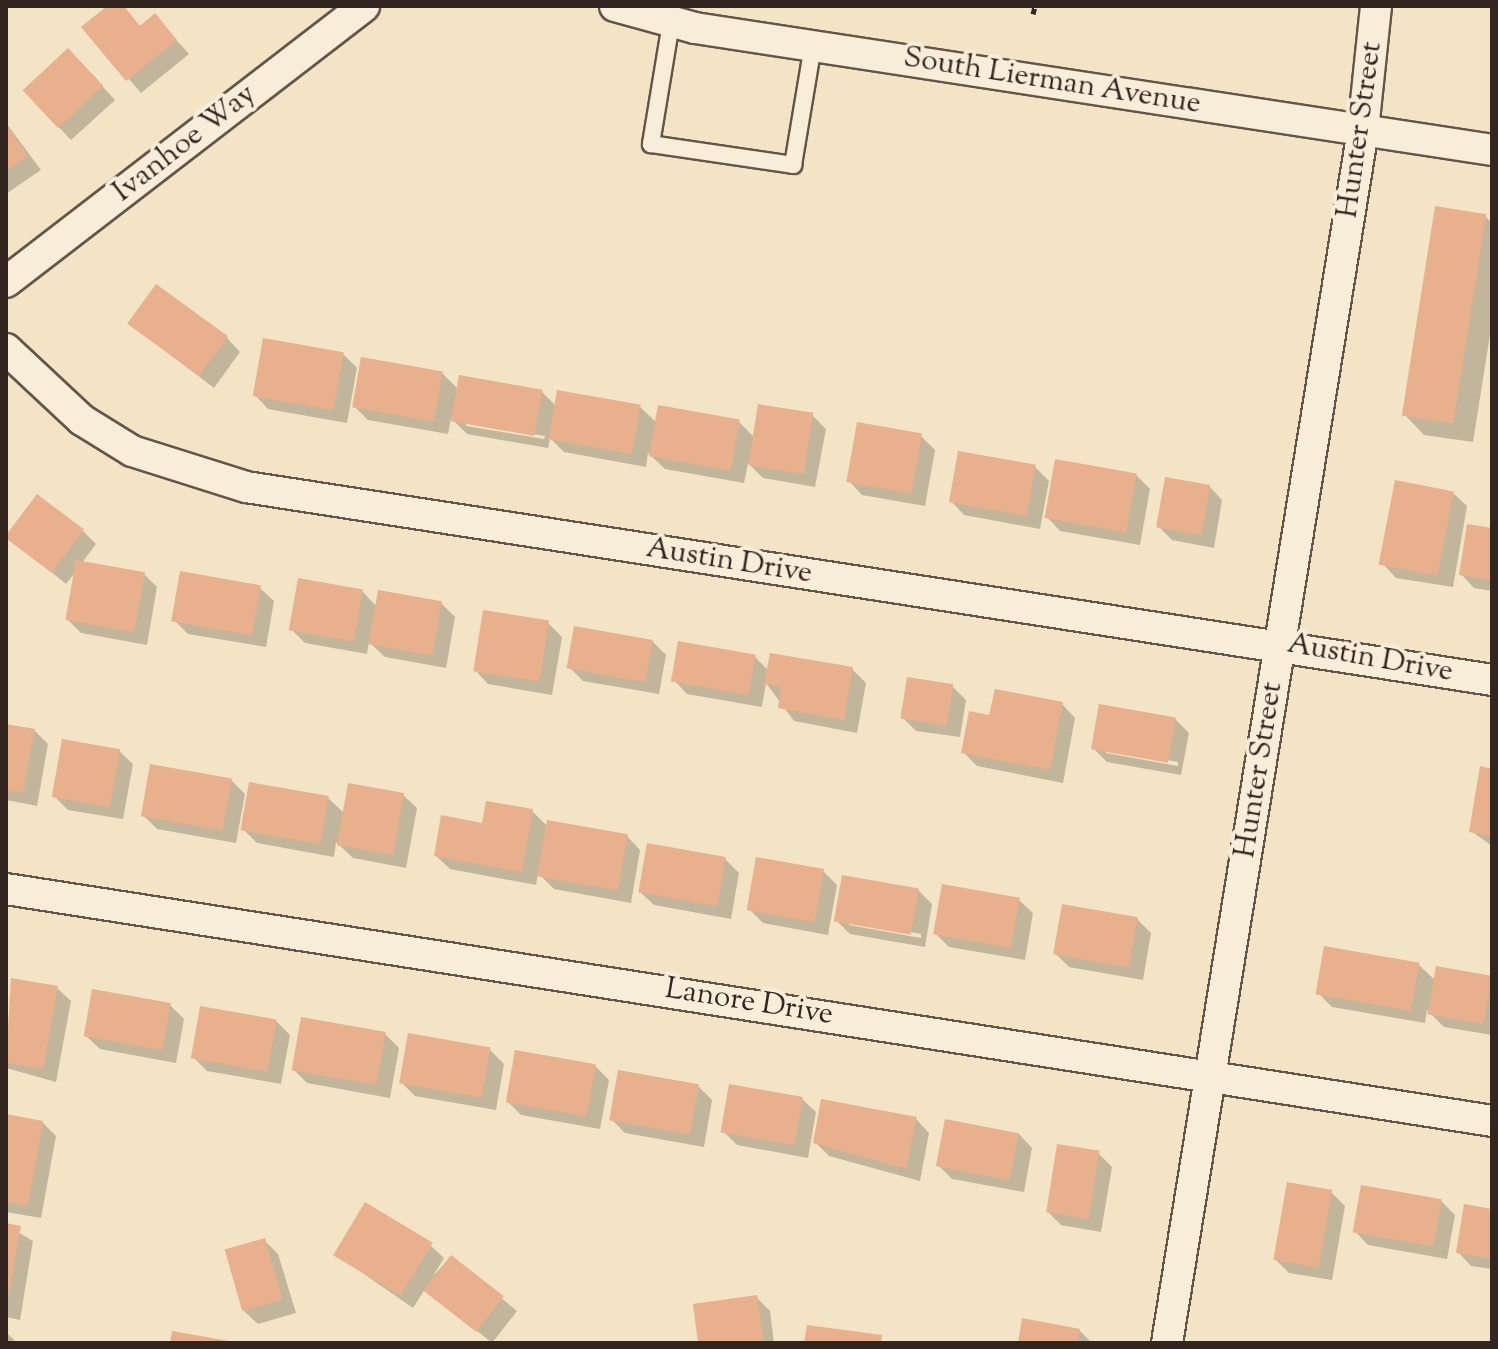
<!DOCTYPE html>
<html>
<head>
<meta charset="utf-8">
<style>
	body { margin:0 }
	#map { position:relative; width:1498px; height:1349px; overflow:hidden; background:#f2e4c4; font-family:"Sorts Mill Goudy",serif }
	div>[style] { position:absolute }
	.shadow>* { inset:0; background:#0003 }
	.building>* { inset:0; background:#e8b08c; transform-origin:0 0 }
	.path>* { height:5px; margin-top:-2.5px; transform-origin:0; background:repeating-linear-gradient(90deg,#33251f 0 6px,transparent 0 10px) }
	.roads { filter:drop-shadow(2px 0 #635548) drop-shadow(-2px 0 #635548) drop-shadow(0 2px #635548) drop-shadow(0 -2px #635548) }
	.lane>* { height:16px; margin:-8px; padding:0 8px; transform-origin:8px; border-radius:8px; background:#f7edd9 }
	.street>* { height:30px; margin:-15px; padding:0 15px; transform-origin:15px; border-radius:15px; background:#f7edd9 }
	span { translate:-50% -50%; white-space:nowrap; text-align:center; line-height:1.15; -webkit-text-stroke:8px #f7edd9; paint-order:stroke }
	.street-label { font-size:30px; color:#33251f }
	.frame { position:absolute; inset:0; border:8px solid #33251f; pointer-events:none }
</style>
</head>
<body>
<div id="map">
	<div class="shadow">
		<i style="clip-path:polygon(110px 6px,122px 6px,141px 27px,155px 16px,189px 54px,141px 93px,84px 27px)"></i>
		<i style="clip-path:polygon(82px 64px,115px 100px,71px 140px,25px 91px)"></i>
		<i style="clip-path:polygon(6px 123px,41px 170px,6px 194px)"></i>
		<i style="clip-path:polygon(1485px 216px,1492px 223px,1492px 322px,1473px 442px,1424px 435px,1404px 414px)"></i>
		<i style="clip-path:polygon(130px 324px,227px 338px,240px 352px,214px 388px)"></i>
		<i style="clip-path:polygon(343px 354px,357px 368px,347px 423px,268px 409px,255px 395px)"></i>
		<i style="clip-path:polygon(evenodd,442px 373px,459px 390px,542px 392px,556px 406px,640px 407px,657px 423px,739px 422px,754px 437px,812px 415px,826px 429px,815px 487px,763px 478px,748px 463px,744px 483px,665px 469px,648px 453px,646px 467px,564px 452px,550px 438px,548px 448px,467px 434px,451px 418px,448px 434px,368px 420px,355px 407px,442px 373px,466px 422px,545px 436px,544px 439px,466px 426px,466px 422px)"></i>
		<i style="clip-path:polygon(921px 436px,935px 450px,925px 506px,862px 495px,849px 481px)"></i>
		<i style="clip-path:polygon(1035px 467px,1049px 481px,1040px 529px,964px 515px,951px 501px)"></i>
		<i style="clip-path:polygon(1136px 475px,1150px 489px,1140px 545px,1060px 531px,1047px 517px)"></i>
		<i style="clip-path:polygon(1209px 486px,1222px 500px,1214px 548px,1172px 540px,1159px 527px)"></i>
		<i style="clip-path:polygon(1453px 493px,1467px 506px,1453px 587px,1396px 578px,1383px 564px)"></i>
		<i style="clip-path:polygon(82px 530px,96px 544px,82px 563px,144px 574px,157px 587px,147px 645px,81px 633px,68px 620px,77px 570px,66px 584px,8px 537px)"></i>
		<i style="clip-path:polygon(1492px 530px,1492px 591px,1474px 588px,1461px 574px)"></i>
		<i style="clip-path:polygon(260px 588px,274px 601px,266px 647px,188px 634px,174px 620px)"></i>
		<i style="clip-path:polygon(362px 591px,377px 607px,441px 603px,455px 617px,446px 668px,385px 657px,369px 642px,367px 654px,305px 643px,291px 629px)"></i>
		<i style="clip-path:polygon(548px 623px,562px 637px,552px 695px,488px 684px,475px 670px)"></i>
		<i style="clip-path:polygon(652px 641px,666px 655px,659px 694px,583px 681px,569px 667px)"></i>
		<i style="clip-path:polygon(755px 657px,768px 670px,852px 669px,866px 683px,857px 733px,794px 721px,766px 683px,762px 707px,687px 694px,674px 680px)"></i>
		<i style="clip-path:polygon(952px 686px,966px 700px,960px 737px,916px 731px,902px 717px)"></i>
		<i style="clip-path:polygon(1062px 704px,1075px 718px,1063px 783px,977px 766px,963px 752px,991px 718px)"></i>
		<i style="clip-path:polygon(evenodd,1175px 719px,1189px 733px,1181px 775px,1107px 762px,1093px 748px,1175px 719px,1106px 749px,1178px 762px,1178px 766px,1106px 753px,1106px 749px)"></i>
		<i style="clip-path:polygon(6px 726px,34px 730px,48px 744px,37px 806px,6px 800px)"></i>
		<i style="clip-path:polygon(119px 751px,133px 764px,123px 819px,68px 810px,54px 796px)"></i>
		<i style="clip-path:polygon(1492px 771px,1492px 846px,1471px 831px)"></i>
		<i style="clip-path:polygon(231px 780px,245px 794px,236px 843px,157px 829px,143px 815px)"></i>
		<i style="clip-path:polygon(403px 795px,417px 808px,406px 868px,353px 858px,336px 842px,334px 857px,257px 843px,243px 829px,328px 798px,345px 814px)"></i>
		<i style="clip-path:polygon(532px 811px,548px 827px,627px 836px,640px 850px,631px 903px,554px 889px,538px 873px,536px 885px,450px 869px,436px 856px,483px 825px)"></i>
		<i style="clip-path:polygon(725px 859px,739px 873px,731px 919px,654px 905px,640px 892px)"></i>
		<i style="clip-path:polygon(823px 871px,837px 885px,828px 935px,763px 923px,749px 909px)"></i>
		<i style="clip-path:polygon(evenodd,918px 890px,932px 904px,925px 947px,850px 934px,836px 920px,918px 890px,849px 921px,921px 934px,921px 938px,849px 925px,849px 921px)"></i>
		<i style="clip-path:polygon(1019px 900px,1033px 913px,1025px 960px,949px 947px,935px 933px)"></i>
		<i style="clip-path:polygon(1137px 919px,1151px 933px,1143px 980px,1069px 967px,1056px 954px)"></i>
		<i style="clip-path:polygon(1419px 965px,1436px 981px,1492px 978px,1492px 1035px,1444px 1027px,1427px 1010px,1425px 1023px,1332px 1007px,1318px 993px)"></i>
		<i style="clip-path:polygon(13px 980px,57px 988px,71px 1001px,56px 1082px,6px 1068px)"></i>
		<i style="clip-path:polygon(170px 1005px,184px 1019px,176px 1063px,100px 1049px,86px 1036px)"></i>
		<i style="clip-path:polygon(276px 1021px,290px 1035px,281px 1084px,207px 1071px,193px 1057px)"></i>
		<i style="clip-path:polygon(385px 1034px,399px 1048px,390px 1098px,307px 1083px,293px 1069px)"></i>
		<i style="clip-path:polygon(490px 1050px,504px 1064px,496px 1110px,415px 1096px,401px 1082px)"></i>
		<i style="clip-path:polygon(595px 1066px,609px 1080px,600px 1129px,521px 1115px,507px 1101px)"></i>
		<i style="clip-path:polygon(698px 1086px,712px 1100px,704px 1147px,625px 1133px,611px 1119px)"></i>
		<i style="clip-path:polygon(802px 1099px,816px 1112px,808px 1158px,737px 1145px,723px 1131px)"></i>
		<i style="clip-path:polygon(6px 1116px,42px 1122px,56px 1136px,41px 1218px,6px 1212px)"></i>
		<i style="clip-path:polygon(916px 1119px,929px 1133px,920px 1181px,829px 1156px,815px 1142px)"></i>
		<i style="clip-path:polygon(1019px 1134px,1032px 1148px,1024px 1192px,952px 1179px,939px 1166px)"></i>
		<i style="clip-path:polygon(1098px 1153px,1112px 1167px,1101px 1232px,1061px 1225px,1047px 1211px)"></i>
		<i style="clip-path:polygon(1331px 1192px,1345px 1206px,1332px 1280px,1289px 1273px,1275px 1259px)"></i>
		<i style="clip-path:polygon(1441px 1201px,1455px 1215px,1447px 1259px,1368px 1245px,1355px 1231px)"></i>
		<i style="clip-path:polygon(1492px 1211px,1492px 1269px,1471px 1266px,1458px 1252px)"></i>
		<i style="clip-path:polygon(6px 1225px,33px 1241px,20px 1320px,6px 1317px)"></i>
		<i style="clip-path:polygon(265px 1241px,278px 1254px,296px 1313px,258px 1324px,244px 1311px)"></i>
		<i style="clip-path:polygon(430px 1245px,444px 1258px,433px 1276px,451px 1257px,517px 1311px,492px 1343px,425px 1289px,413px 1308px,335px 1254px)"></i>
		<i style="clip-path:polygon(756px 1297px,770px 1311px,774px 1343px,700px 1343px)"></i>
		<i style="clip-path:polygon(1079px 1330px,1092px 1343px,1020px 1343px)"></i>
		<i style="clip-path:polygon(6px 1332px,15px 1341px,15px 1343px,6px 1343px)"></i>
	</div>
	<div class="building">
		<i style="clip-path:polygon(107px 6px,124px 6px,140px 26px,155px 13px,177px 40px,126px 81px,81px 27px)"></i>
		<i style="left:68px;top:48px;width:52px;height:62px;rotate:47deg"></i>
		<i style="clip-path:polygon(6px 124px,28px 156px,6px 171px)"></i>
		<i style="left:1435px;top:206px;width:52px;height:212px;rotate:9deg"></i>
		<i style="left:156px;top:284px;width:89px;height:49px;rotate:36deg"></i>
		<i style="left:263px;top:338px;width:82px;height:59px;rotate:10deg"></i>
		<i style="left:361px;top:357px;width:83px;height:51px;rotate:10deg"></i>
		<i style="left:459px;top:375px;width:85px;height:47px;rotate:10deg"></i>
		<i style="left:557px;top:390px;width:85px;height:50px;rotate:10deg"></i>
		<i style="left:758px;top:404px;width:56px;height:62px;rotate:9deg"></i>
		<i style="left:658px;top:405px;width:83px;height:52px;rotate:10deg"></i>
		<i style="left:857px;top:422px;width:66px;height:61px;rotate:10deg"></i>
		<i style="left:958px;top:451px;width:79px;height:52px;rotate:10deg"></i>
		<i style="left:1055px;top:459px;width:83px;height:60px;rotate:10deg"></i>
		<i style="left:1165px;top:477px;width:46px;height:51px;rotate:10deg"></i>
		<i style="left:1395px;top:480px;width:60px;height:86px;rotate:11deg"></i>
		<i style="left:37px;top:494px;width:59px;height:54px;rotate:37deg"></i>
		<i style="clip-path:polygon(1467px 524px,1492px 528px,1492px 580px,1459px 575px)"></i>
		<i style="left:76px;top:560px;width:70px;height:61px;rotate:10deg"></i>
		<i style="left:180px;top:571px;width:82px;height:51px;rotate:10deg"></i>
		<i style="left:298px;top:578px;width:66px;height:53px;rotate:10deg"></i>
		<i style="left:378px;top:590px;width:65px;height:55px;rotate:10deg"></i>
		<i style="left:483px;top:610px;width:67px;height:62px;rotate:9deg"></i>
		<i style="left:574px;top:626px;width:80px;height:43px;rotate:10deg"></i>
		<i style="left:678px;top:641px;width:79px;height:41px;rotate:10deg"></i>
		<i style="clip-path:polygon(770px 653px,853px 667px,844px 720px,778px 708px,781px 687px,764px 684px)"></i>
		<i style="left:907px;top:677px;width:47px;height:42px;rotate:9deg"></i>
		<i style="clip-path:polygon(995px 689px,1063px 702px,1050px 770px,961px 753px,969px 711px,989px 715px)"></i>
		<i style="left:1099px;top:704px;width:78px;height:46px;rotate:10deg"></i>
		<i style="clip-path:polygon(6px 724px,35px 729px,23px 793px,6px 790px)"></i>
		<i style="left:62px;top:739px;width:59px;height:59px;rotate:10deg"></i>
		<i style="left:150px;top:764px;width:83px;height:53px;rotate:10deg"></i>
		<i style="clip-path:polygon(1480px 766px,1492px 769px,1492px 836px,1469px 832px)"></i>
		<i style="left:249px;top:782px;width:81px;height:49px;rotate:10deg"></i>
		<i style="left:348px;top:783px;width:57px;height:63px;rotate:10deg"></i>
		<i style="clip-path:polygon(486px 801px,533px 809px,522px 872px,434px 856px,441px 815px,482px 823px)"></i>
		<i style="left:547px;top:820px;width:82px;height:57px;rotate:10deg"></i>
		<i style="left:647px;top:843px;width:80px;height:50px;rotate:10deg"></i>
		<i style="left:756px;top:857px;width:69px;height:54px;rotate:10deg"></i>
		<i style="left:842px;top:875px;width:78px;height:47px;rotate:10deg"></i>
		<i style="left:942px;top:884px;width:79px;height:51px;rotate:10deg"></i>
		<i style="left:1062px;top:904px;width:77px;height:51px;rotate:10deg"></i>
		<i style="left:1324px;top:946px;width:97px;height:49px;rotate:10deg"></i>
		<i style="left:1436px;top:966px;width:57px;height:49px;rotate:10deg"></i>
		<i style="clip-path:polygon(11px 978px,58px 986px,43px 1069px,6px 1063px)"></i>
		<i style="left:92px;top:989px;width:80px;height:48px;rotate:10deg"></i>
		<i style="left:200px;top:1006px;width:78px;height:53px;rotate:10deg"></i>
		<i style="left:301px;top:1017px;width:86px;height:54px;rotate:10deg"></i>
		<i style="left:408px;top:1033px;width:84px;height:51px;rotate:10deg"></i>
		<i style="left:515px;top:1050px;width:82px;height:53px;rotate:10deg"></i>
		<i style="left:618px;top:1070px;width:82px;height:51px;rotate:10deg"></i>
		<i style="left:729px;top:1084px;width:75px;height:49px;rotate:10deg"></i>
		<i style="clip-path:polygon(821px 1099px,917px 1117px,906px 1169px,813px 1143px)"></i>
		<i style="clip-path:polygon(6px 1114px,43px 1121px,28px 1206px,6px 1202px)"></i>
		<i style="left:945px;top:1119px;width:75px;height:48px;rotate:11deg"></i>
		<i style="left:1057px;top:1144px;width:43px;height:69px;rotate:9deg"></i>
		<i style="left:1287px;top:1182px;width:46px;height:79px;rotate:10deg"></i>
		<i style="left:1361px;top:1185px;width:82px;height:48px;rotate:10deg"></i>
		<i style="left:365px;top:1202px;width:79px;height:62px;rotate:31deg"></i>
		<i style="clip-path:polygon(1464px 1204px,1492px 1209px,1492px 1259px,1456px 1253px)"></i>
		<i style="clip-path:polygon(6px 1223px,21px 1226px,8px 1300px,6px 1299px)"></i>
		<i style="left:265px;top:1238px;width:64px;height:42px;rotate:74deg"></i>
		<i style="left:451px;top:1255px;width:67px;height:45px;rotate:38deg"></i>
		<i style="clip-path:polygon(757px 1295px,764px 1343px,698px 1343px,693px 1304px)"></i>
		<i style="clip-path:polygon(1022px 1318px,1080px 1329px,1077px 1343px,1018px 1343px)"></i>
		<i style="clip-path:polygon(807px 1325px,882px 1335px,881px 1343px,804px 1343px)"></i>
		<i style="clip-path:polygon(172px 1331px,229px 1341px,228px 1343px,170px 1343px)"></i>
	</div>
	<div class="path">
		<i style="left:1033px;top:14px;width:8px;rotate:-76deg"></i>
	</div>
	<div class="roads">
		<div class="lane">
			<i style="left:671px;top:23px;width:123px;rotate:99.4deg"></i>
			<i style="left:651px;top:144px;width:144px;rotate:8.4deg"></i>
			<i style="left:793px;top:165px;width:122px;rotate:-80.5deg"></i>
		</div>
		<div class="street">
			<i style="left:615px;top:6px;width:83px;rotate:15.4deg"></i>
			<i style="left:695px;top:28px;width:806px;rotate:8.7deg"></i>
			<i style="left:6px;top:282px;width:452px;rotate:-37.6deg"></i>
			<i style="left:6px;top:349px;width:104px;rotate:43.1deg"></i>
			<i style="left:82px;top:420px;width:59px;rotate:31.8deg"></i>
			<i style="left:132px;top:451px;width:120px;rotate:17.5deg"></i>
			<i style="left:246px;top:487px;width:1261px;rotate:8.8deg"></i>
			<i style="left:6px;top:889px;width:1504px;rotate:8.87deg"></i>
			<i style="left:1167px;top:1343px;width:1229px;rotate:-80.82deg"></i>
			<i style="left:1363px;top:130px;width:125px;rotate:-84deg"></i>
		</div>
	</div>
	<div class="street-label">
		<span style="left:1052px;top:82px;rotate:9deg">South Lierman Avenue</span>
		<span style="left:1361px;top:130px;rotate:-82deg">Hunter Street</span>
		<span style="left:185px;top:144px;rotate:-38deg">Ivanhoe Way</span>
		<span style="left:729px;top:562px;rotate:9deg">Austin Drive</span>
		<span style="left:1370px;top:659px;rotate:10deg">Austin Drive</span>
		<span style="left:1260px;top:770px;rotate:-81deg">Hunter Street</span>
		<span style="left:749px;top:1003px;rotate:9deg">Lanore Drive</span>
	</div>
	<div class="frame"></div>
</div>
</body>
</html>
